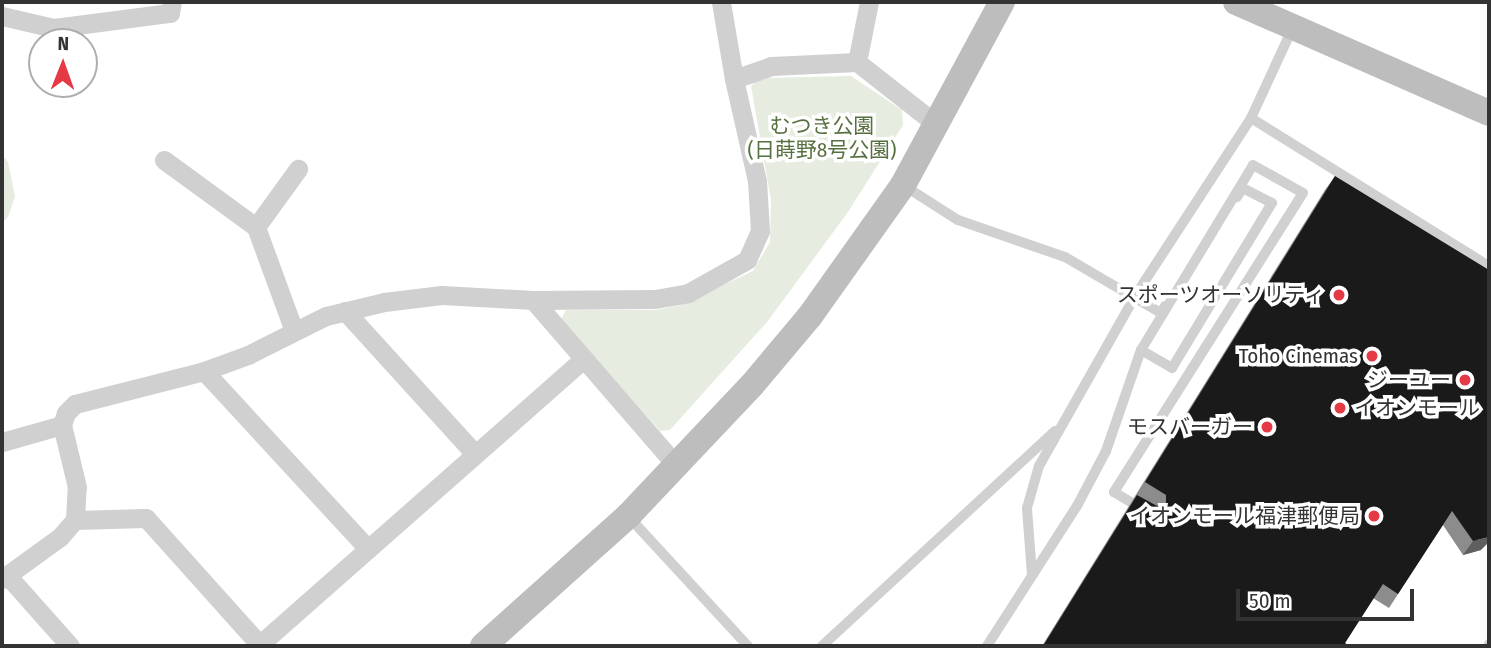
<!DOCTYPE html>
<html>
<head>
<meta charset="utf-8">
<style>
	body { margin:0 }
	#map { position:relative; width:1491px; height:648px; overflow:hidden; background:#fff; font-family:"Fira Sans Condensed","Noto Sans JP",sans-serif }
	div>[style] { position:absolute }
	.green>* { inset:0; background:#e6ecdf }
	.lane>* { height:10px; margin:-5px; padding:0 5px; transform-origin:5px; border-radius:5px; background:#d0d0d0 }
	.street>* { height:19px; margin:-9.5px; padding:0 9.5px; transform-origin:9.5px; border-radius:9.5px; background:#d0d0d0 }
	.secondary>* { height:26px; margin:-13px; padding:0 13px; transform-origin:13px; border-radius:13px; background:#bdbdbd }
	.lane-bridge>* { height:10px; margin:-5px; padding:0 5px; transform-origin:5px; border-radius:5px; background:#d0d0d0 }
	.wall>* { inset:0; background:#8c8c8c }
	.shaded-wall>* { inset:0; background:#5f5f5f }
	.building>* { inset:0; background:#1a1a1a }
	.dots>* { width:19px; height:19px; translate:-50% -50%; box-sizing:border-box; border:4px solid #fff; border-radius:50% }
	span { translate:-50% -50%; white-space:nowrap; text-align:center; line-height:1.15; -webkit-text-stroke:7px #fff; paint-order:stroke }
	.park-label { font-size:21px; color:#56703f }
	.poi-label { font-size:21px; color:#333 }
	.right { translate:-100% -50%; text-align:right }
	.left { translate:0 -50%; text-align:left }
	.frame { position:absolute; inset:0; border:4px solid #333; pointer-events:none }
	.north { position:absolute; left:28px; top:28px; width:70px; height:70px; box-sizing:border-box; background:#fff; border:2px solid #adadad; border-radius:50%; rotate:1deg; font-size:19px; font-weight:700; line-height:28px; text-align:center; color:#333 }
	.north::after { content:''; display:block; margin:auto; width:24px; height:32px; background:#e63946; clip-path:polygon(50% 0,100% 100%,50% 72%,0 100%) }
	.scale { position:absolute; left:1236px; top:589px; width:178px; height:32px; box-sizing:border-box; border:4px solid #333; border-top:0; padding-left:9px; font-size:21px; line-height:24px; white-space:nowrap; color:#333; -webkit-text-stroke:5px #fff; paint-order:stroke }
</style>
</head>
<body>
<div id="map">
	<div class="green">
		<i style="clip-path:polygon(851px 76px,902px 110px,903px 125px,848px 212px,767px 322px,670px 430px,660px 431px,561px 320px,566px 310px,656px 310px,680px 305px,753px 271px,770px 242px,771px 200px,751px 86px,760px 78px)"></i>
		<i style="clip-path:polygon(2px 155px,8px 162px,15px 196px,8px 217px,2px 223px)"></i>
	</div>
	<div class="lane">
		<i style="left:1251px;top:118px;width:280px;rotate:31.9deg"></i>
		<i style="left:903px;top:185px;width:65px;rotate:32.5deg"></i>
		<i style="left:958px;top:220px;width:113px;rotate:19.1deg"></i>
		<i style="left:1065px;top:257px;width:111px;rotate:30.3deg"></i>
		<i style="left:1161px;top:313px;width:8px;rotate:-60deg"></i>
		<i style="left:1141px;top:350px;width:36px;rotate:30deg"></i>
		<i style="left:1172px;top:368px;width:193px;rotate:-58.8deg"></i>
		<i style="left:1272px;top:203px;width:33px;rotate:-153deg"></i>
		<i style="left:1243px;top:188px;width:11px;rotate:124deg"></i>
		<i style="left:628px;top:516px;width:177px;rotate:47.3deg"></i>
		<i style="left:1032px;top:575px;width:67px;rotate:-94.3deg"></i>
		<i style="left:1027px;top:508px;width:44px;rotate:-74.1deg"></i>
		<i style="left:1039px;top:466px;width:195px;rotate:-60.5deg"></i>
		<i style="left:1135px;top:296px;width:212px;rotate:-56.9deg"></i>
		<i style="left:1251px;top:118px;width:100px;rotate:-65.2deg"></i>
		<i style="left:822px;top:646px;width:317px;rotate:-42.7deg"></i>
		<i style="left:987px;top:646px;width:166px;rotate:-57.3deg"></i>
		<i style="left:1077px;top:506px;width:62px;rotate:-62.2deg"></i>
		<i style="left:1488px;top:646px;width:2px;rotate:-63deg"></i>
	</div>
	<div class="street">
		<i style="left:2px;top:16px;width:53px;rotate:13deg"></i>
		<i style="left:54px;top:28px;width:117px;rotate:-7.4deg"></i>
		<i style="left:170px;top:13px;width:11px;rotate:-80deg"></i>
		<i style="left:857px;top:62px;width:61px;rotate:-78.7deg"></i>
		<i style="left:734px;top:79px;width:39px;rotate:-19deg"></i>
		<i style="left:771px;top:66px;width:86px;rotate:-2.7deg"></i>
		<i style="left:857px;top:62px;width:102px;rotate:38.2deg"></i>
		<i style="left:164px;top:160px;width:114px;rotate:36.1deg"></i>
		<i style="left:533px;top:300px;width:218px;rotate:49.1deg"></i>
		<i style="left:345px;top:311px;width:193px;rotate:47.7deg"></i>
		<i style="left:294px;top:331px;width:111px;rotate:-110.1deg"></i>
		<i style="left:256px;top:227px;width:72px;rotate:-54.1deg"></i>
		<i style="left:204px;top:371px;width:242px;rotate:47.3deg"></i>
		<i style="left:2px;top:442px;width:62px;rotate:-15.8deg"></i>
		<i style="left:75px;top:520px;width:71px;rotate:-1.6deg"></i>
		<i style="left:146px;top:518px;width:172px;rotate:48.1deg"></i>
		<i style="left:7px;top:575px;width:95px;rotate:48.4deg"></i>
		<i style="left:2px;top:579px;width:72px;rotate:-35.9deg"></i>
		<i style="left:60px;top:537px;width:23px;rotate:-49deg"></i>
		<i style="left:75px;top:520px;width:33px;rotate:-87deg"></i>
		<i style="left:77px;top:487px;width:64px;rotate:-103.6deg"></i>
		<i style="left:62px;top:425px;width:13px;rotate:-72deg"></i>
		<i style="left:66px;top:413px;width:13px;rotate:-45deg"></i>
		<i style="left:75px;top:404px;width:133px;rotate:-14.3deg"></i>
		<i style="left:204px;top:371px;width:47px;rotate:-20deg"></i>
		<i style="left:248px;top:355px;width:87px;rotate:-26.6deg"></i>
		<i style="left:326px;top:316px;width:60px;rotate:-13.6deg"></i>
		<i style="left:384px;top:302px;width:58px;rotate:-6.9deg"></i>
		<i style="left:442px;top:295px;width:91px;rotate:3.1deg"></i>
		<i style="left:533px;top:300px;width:122px;rotate:-0.5deg"></i>
		<i style="left:655px;top:299px;width:34px;rotate:-10deg"></i>
		<i style="left:688px;top:293px;width:68px;rotate:-29.2deg"></i>
		<i style="left:747px;top:260px;width:32px;rotate:-66deg"></i>
		<i style="left:760px;top:231px;width:50px;rotate:-93.4deg"></i>
		<i style="left:757px;top:181px;width:105px;rotate:-102.7deg"></i>
		<i style="left:734px;top:79px;width:78px;rotate:-99.6deg"></i>
		<i style="left:258px;top:646px;width:434px;rotate:-41.4deg"></i>
	</div>
	<div class="secondary">
		<i style="left:1236px;top:2px;width:276px;rotate:23.7deg"></i>
		<i style="left:483px;top:646px;width:195px;rotate:-41.9deg"></i>
		<i style="left:628px;top:516px;width:180px;rotate:-46.6deg"></i>
		<i style="left:752px;top:385px;width:90px;rotate:-50deg"></i>
		<i style="left:810px;top:316px;width:161px;rotate:-54.6deg"></i>
		<i style="left:903px;top:185px;width:208px;rotate:-61.6deg"></i>
	</div>
	<div class="lane-bridge">
		<i style="left:1106px;top:451px;width:107px;rotate:-70.9deg"></i>
		<i style="left:1141px;top:350px;width:216px;rotate:-58.8deg"></i>
		<i style="left:1253px;top:165px;width:57px;rotate:29.2deg"></i>
		<i style="left:1303px;top:193px;width:354px;rotate:122.3deg"></i>
		<i style="left:1114px;top:492px;width:31px;rotate:31deg"></i>
	</div>
	<div class="wall">
		<i style="clip-path:polygon(1335px 176px,1481px 550px,1463px 555px,1443px 525px,1389px 608px,1373px 598px,1345px 643px,1349px 646px,1042px 646px,1325px 190px)"></i>
	</div>
	<div class="shaded-wall">
		<i style="clip-path:polygon(1489px 537px,1489px 542px,1481px 550px,1463px 555px,1473px 541px)"></i>
	</div>
	<div class="building">
		<i style="clip-path:polygon(1335px 176px,1489px 270px,1489px 537px,1473px 541px,1452px 511px,1398px 594px,1383px 584px,1345px 643px,1349px 646px,1043px 646px,1137px 495px,1157px 506px,1166px 503px,1166px 495px,1145px 482px)"></i>
	</div>
	<div class="dots">
		<i style="left:1339px;top:295px;background:#e63946"></i>
		<i style="left:1372px;top:356px;background:#e63946"></i>
		<i style="left:1465px;top:380px;background:#e63946"></i>
		<i style="left:1340px;top:408px;background:#e63946"></i>
		<i style="left:1267px;top:427px;background:#e63946"></i>
		<i style="left:1374px;top:516px;background:#e63946"></i>
	</div>
	<div class="park-label">
		<span style="left:822px;top:138px">むつき公園<br>(日蒔野8号公園)</span>
	</div>
	<div class="poi-label">
		<span class="right" style="left:1325px;top:295px">スポーツオーソリティ</span>
		<span class="right" style="left:1358px;top:356px">Toho Cinemas</span>
		<span class="right" style="left:1451px;top:380px">ジーユー</span>
		<span class="left" style="left:1354px;top:408px">イオンモール</span>
		<span class="right" style="left:1253px;top:427px">モスバーガー</span>
		<span class="right" style="left:1360px;top:516px">イオンモール福津郵便局</span>
	</div>
	<div class="frame"></div>
	<div class="north">N</div>
	<div class="scale">50 m</div>
</div>
</body>
</html>
